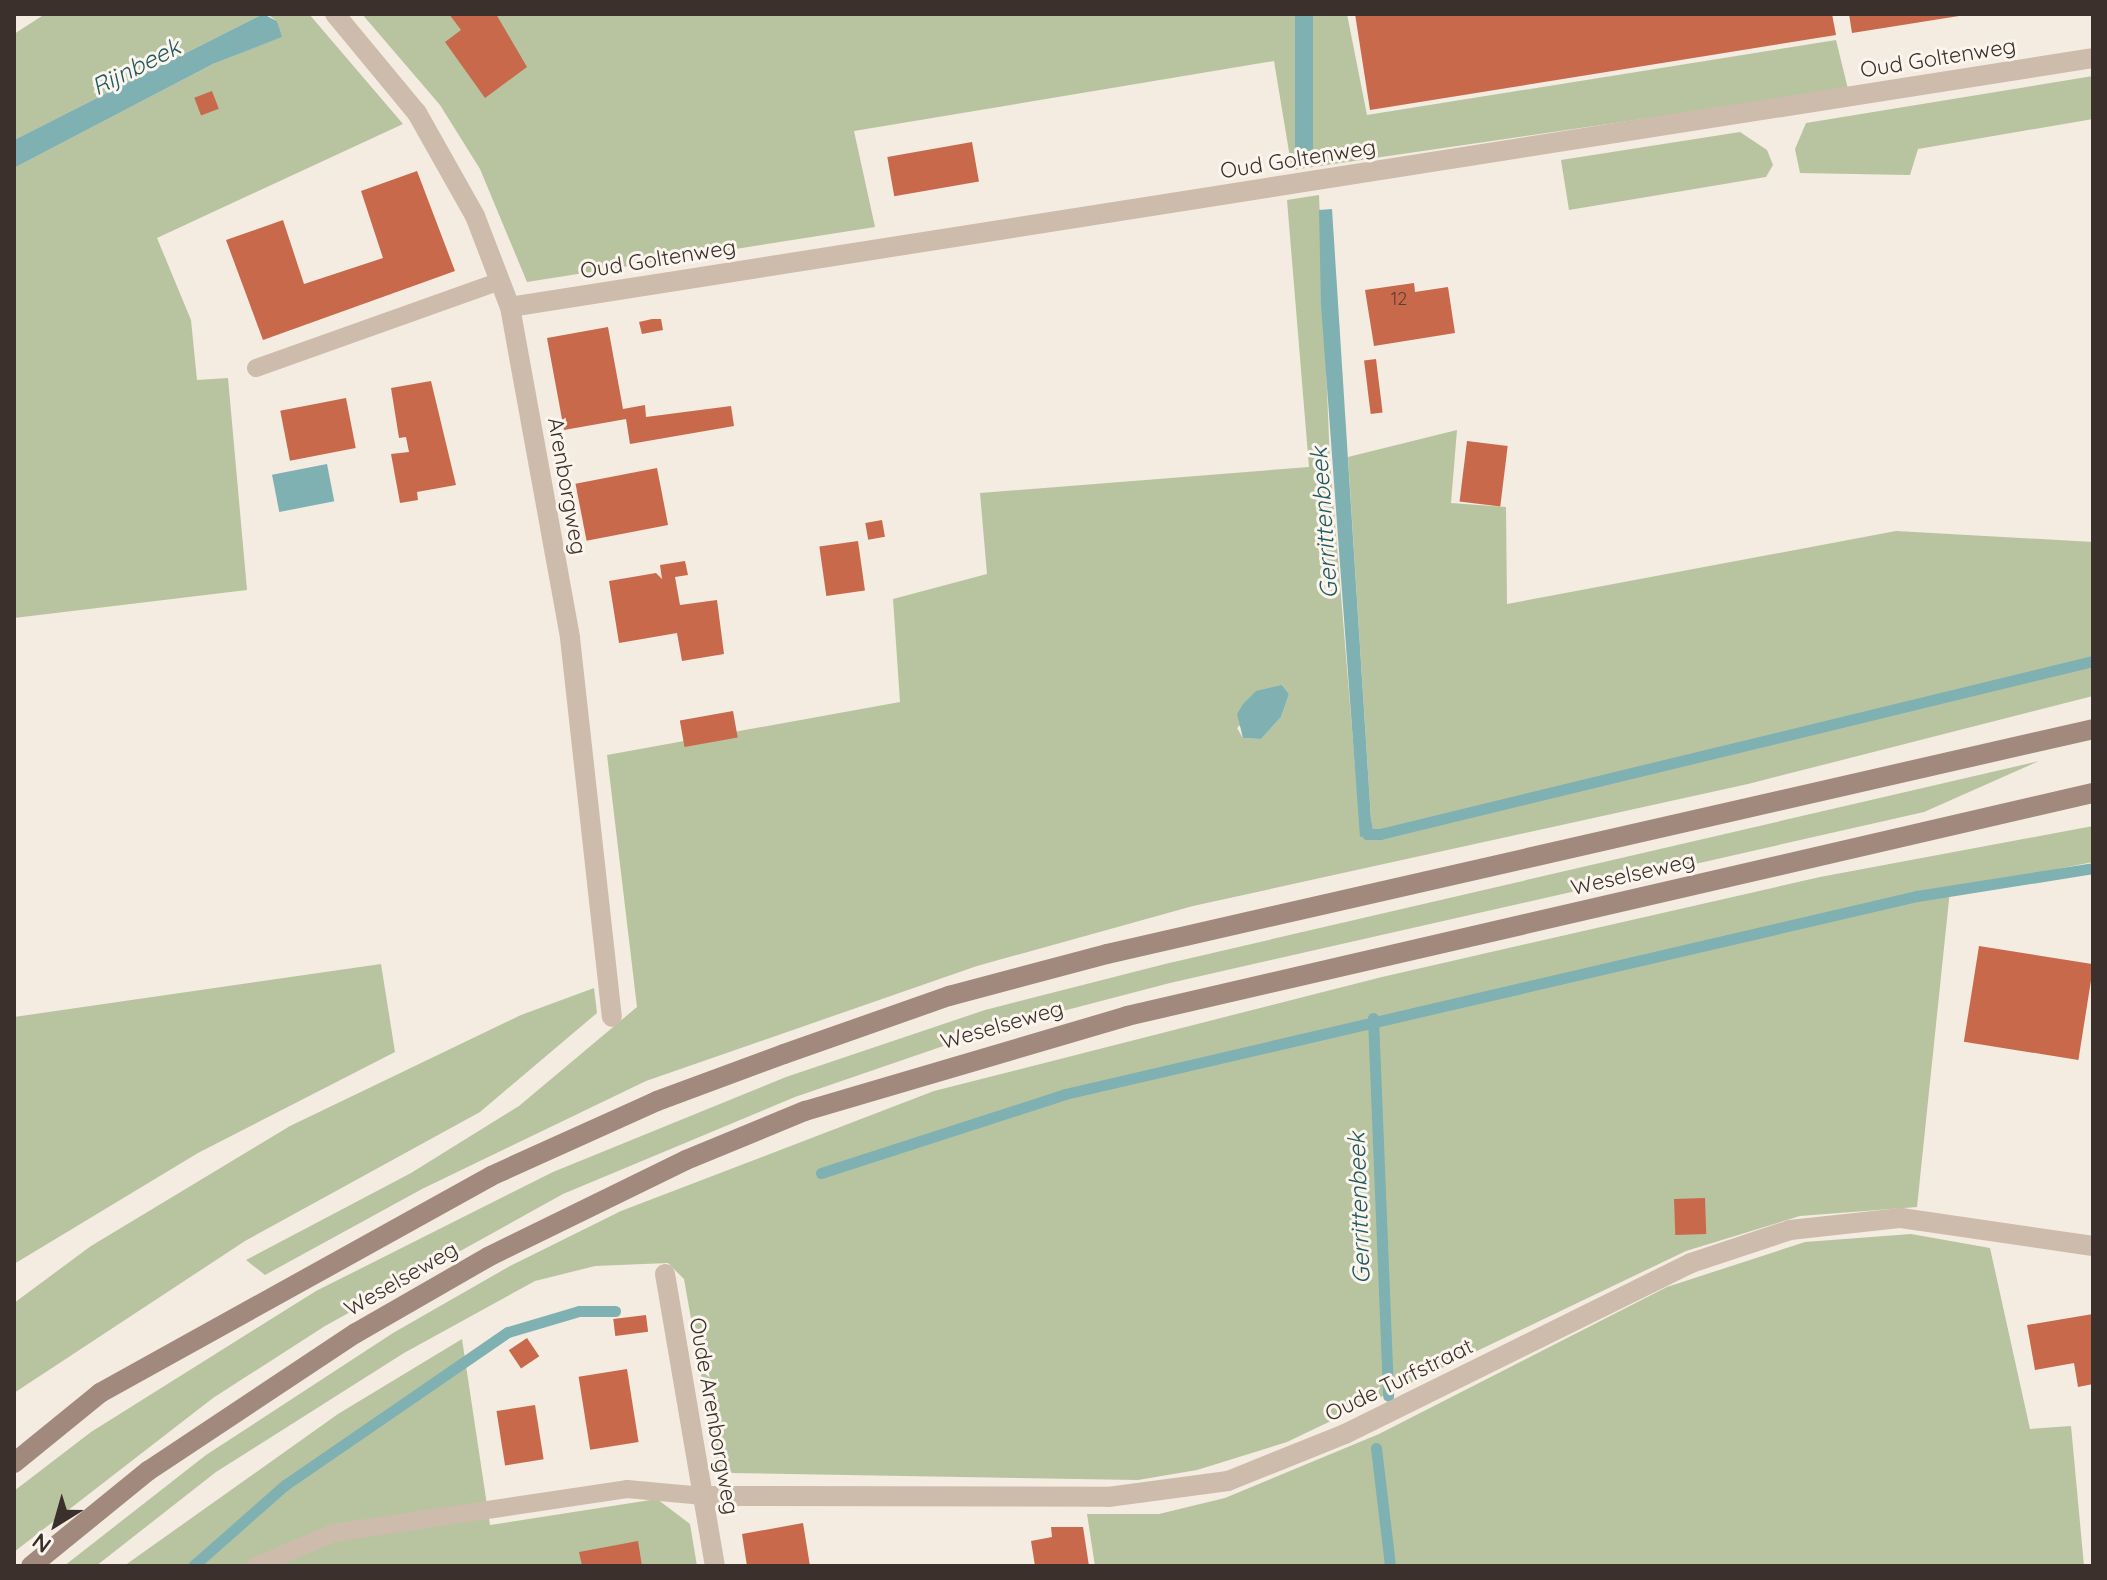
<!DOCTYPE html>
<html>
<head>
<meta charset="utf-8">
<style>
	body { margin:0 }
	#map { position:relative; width:2107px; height:1580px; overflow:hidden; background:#f4ebe1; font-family:Quicksand,sans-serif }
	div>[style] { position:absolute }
	.green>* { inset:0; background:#b8c4a0 }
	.water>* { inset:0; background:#7fb0b2; transform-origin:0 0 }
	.stream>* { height:11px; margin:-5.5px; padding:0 5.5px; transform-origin:5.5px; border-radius:5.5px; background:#7fb0b2 }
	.building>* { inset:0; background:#c8694b; transform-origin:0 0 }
	.lane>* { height:18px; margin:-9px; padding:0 9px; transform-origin:9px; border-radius:9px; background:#cdbbac }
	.street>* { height:20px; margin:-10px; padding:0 10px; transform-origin:10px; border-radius:10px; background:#cdbbac }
	.secondary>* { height:20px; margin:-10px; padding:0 10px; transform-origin:10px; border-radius:10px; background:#a18a7d }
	span { translate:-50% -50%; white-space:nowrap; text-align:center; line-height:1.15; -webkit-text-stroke:6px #fbf5ee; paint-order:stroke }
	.number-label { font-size:18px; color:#5e3e33 }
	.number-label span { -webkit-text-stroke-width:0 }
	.street-label { font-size:22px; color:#3b302b }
	.water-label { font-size:24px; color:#1f5a5e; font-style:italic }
	.frame { position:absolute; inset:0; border:16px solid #3b302b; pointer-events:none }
	.north { position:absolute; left:16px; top:1484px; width:80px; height:80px; -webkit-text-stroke:6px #fbf5ee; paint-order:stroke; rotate:217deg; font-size:22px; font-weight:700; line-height:32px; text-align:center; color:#3b302b }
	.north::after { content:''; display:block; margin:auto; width:28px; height:36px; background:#3b302b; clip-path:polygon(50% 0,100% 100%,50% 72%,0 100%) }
</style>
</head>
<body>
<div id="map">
	<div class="green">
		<i style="clip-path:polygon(45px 14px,263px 14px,14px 140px,14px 34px)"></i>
		<i style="clip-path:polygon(267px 14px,309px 14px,403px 124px,157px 238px,191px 320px,197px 380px,228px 378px,247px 590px,14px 618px,14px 168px,213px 64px,281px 37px,277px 21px)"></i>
		<i style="clip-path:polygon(362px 14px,1347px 14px,1367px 115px,1836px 40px,1848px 89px,1292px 170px,1274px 61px,854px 131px,875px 227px,527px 282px,480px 169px,440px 105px)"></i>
		<i style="clip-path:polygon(2093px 76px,2093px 119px,1918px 149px,1910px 175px,1800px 173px,1795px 149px,1806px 123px)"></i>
		<i style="clip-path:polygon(1740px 132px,1767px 150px,1773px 165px,1766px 177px,1569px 210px,1561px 160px)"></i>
		<i style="clip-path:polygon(evenodd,1319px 195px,1330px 463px,1361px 837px,1372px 835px,1348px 457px,1457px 430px,1451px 503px,1506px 507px,1507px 604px,1896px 531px,2093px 542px,2093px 696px,1748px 784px,1193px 906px,977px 966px,646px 1081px,422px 1189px,265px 1275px,246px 1260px,411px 1173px,519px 1106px,637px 1007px,607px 755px,900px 702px,893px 599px,987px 574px,980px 493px,1309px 467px,1287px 200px,1319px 195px,1282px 685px,1289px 694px,1281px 717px,1261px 739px,1243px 738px,1237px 728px,1282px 685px)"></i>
		<i style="clip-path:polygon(2039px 761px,1924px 812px,1170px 983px,990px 1030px,795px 1097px,563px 1194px,325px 1326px,213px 1398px,14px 1552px,14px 1491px,91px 1432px,316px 1291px,553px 1172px,786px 1077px,985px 1010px,1165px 964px)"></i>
		<i style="clip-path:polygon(2093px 826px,2093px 862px,1950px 890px,1917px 1207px,1800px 1216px,1686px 1251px,1287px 1442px,1197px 1470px,1138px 1480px,729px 1473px,717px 1466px,684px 1279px,668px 1263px,595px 1266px,535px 1281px,404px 1353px,216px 1472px,96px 1566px,64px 1566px,206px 1455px,393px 1333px,510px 1266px,621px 1211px,934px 1091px,1382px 977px,1820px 877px)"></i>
		<i style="clip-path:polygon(381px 964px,395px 1052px,198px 1153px,14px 1264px,14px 1017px)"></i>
		<i style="clip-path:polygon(594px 988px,597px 1013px,480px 1112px,245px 1241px,14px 1393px,14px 1303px,91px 1246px,290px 1126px,521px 1015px)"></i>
		<i style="clip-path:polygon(1911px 1234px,1990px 1248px,2030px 1429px,2071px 1426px,2084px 1566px,1395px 1566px,1386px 1502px,1392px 1566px,1095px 1566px,1087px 1514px,1159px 1514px,1225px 1498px,1379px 1434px,1667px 1287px,1805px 1242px)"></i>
		<i style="clip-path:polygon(462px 1339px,490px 1525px,657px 1499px,690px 1524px,697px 1566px,124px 1566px,338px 1414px)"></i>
	</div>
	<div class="water">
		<i style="clip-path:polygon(263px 14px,277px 21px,282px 37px,213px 64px,14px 168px,14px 140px)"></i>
		<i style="left:1295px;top:14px;width:18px;height:137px"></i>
		<i style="clip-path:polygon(1332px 209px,1372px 835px,1360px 837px,1321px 305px,1319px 210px)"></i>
		<i style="left:327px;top:464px;width:38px;height:56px;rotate:79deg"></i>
		<i style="clip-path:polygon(1282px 685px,1289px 694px,1281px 717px,1261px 739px,1243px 738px,1237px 714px,1243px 704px,1256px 691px)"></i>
	</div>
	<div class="stream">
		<i style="left:1366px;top:824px;width:10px;rotate:84deg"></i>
		<i style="left:1367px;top:834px;width:13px"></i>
		<i style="left:1380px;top:834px;width:734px;rotate:-13.64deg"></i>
		<i style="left:1373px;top:1018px;width:378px;rotate:87.7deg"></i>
		<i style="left:821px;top:1173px;width:256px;rotate:-17.9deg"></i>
		<i style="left:1065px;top:1094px;width:875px;rotate:-13.08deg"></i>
		<i style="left:1917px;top:896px;width:178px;rotate:-9deg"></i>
		<i style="left:1376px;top:1448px;width:119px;rotate:83.2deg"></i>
		<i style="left:193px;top:1566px;width:123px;rotate:-41.4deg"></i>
		<i style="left:285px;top:1485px;width:270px;rotate:-34.5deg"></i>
		<i style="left:508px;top:1332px;width:74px;rotate:-16.5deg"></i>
		<i style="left:579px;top:1311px;width:36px"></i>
	</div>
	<div class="building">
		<i style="clip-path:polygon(449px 14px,496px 14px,527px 67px,485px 98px,445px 42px,461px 30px)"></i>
		<i style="clip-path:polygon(1355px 14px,1832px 14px,1836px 35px,1370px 110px)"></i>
		<i style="clip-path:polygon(1849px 14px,1958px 14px,1959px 16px,1852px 33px)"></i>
		<i style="left:212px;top:91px;width:19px;height:19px;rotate:69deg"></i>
		<i style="left:972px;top:142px;width:40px;height:86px;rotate:80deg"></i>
		<i style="clip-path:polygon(417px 171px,455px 271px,263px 340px,226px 240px,283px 220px,304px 284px,383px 258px,361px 191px)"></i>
		<i style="clip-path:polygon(1414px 283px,1415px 292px,1448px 287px,1455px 333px,1374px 346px,1365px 290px)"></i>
		<i style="clip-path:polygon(652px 319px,661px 319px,663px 330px,642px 334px,639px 322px)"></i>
		<i style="clip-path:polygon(608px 327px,623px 409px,645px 405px,646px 417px,731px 406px,734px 426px,630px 444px,626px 419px,564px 430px,547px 338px)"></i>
		<i style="left:1376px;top:359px;width:54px;height:12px;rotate:83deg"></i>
		<i style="clip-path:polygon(431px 381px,456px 485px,417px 492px,418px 500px,400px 503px,391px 454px,409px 452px,406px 437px,399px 438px,391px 388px)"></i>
		<i style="left:346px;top:398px;width:51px;height:67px;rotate:79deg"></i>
		<i style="left:1467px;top:441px;width:41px;height:61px;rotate:7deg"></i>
		<i style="left:657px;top:468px;width:58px;height:83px;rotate:79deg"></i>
		<i style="left:882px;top:520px;width:17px;height:17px;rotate:80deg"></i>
		<i style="left:858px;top:541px;width:50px;height:39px;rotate:82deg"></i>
		<i style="clip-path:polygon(685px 561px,688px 575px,675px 577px,680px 605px,717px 600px,724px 654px,682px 661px,677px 633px,619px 643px,609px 581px,656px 573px,662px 579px,660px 565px)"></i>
		<i style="left:733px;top:711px;width:27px;height:54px;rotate:80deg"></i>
		<i style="left:1979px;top:946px;width:116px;height:97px;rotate:9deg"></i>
		<i style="left:1705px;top:1198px;width:36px;height:31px;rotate:88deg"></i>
		<i style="clip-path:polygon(2093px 1314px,2093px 1384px,2078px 1387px,2074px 1363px,2035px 1370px,2027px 1325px)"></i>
		<i style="left:646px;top:1315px;width:17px;height:33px;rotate:83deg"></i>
		<i style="left:527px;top:1338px;width:22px;height:22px;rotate:56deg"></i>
		<i style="left:627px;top:1369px;width:74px;height:49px;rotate:81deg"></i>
		<i style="left:535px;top:1405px;width:55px;height:39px;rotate:81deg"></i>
		<i style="clip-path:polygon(803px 1523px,810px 1566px,747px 1566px,742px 1534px)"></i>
		<i style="clip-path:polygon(1051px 1527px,1083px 1527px,1089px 1566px,1035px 1566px,1031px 1541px,1052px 1537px)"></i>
		<i style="clip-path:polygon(638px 1541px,642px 1566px,582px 1566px,579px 1552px)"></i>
	</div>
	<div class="lane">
		<i style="left:256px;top:368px;width:259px;rotate:-19.6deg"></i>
		<i style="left:256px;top:1566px;width:84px;rotate:-23.2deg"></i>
		<i style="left:333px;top:1533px;width:297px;rotate:-8.5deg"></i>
		<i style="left:627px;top:1489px;width:77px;rotate:5.2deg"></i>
	</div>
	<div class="street">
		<i style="left:335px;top:14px;width:129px;rotate:50.4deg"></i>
		<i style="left:417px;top:113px;width:118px;rotate:60.6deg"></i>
		<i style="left:475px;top:216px;width:97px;rotate:69deg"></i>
		<i style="left:510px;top:307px;width:336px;rotate:79.7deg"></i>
		<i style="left:570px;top:638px;width:381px;rotate:83.7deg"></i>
		<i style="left:510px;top:307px;width:1602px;rotate:-8.94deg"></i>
		<i style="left:665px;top:1274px;width:296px;rotate:80.3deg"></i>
		<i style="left:704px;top:1496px;width:404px;rotate:0.1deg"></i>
		<i style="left:1108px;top:1497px;width:121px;rotate:-7.6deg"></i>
		<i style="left:1228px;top:1481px;width:126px;rotate:-21.9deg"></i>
		<i style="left:1345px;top:1434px;width:386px;rotate:-26.3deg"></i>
		<i style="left:1691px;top:1263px;width:104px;rotate:-18.4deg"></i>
		<i style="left:1790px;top:1230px;width:112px;rotate:-6.2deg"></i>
		<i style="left:1901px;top:1218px;width:194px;rotate:8.3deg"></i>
	</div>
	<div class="secondary">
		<i style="left:14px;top:1463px;width:111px;rotate:-39.1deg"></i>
		<i style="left:100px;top:1393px;width:447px;rotate:-29deg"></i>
		<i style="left:491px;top:1176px;width:182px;rotate:-24.3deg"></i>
		<i style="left:657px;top:1101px;width:135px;rotate:-20.3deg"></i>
		<i style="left:784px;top:1054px;width:175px;rotate:-19.4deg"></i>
		<i style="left:949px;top:996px;width:163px;rotate:-14.9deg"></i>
		<i style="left:1107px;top:954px;width:1011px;rotate:-12.85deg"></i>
		<i style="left:31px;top:1566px;width:151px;rotate:-39.1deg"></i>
		<i style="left:148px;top:1471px;width:250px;rotate:-33.6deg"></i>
		<i style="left:356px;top:1333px;width:152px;rotate:-29.9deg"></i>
		<i style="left:488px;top:1257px;width:220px;rotate:-26.1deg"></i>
		<i style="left:686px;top:1160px;width:129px;rotate:-22.4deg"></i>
		<i style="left:805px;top:1111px;width:336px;rotate:-16.4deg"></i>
		<i style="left:1127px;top:1016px;width:991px;rotate:-13deg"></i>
	</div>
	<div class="number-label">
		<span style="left:1399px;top:299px">12</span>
	</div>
	<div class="street-label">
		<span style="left:1938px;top:58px;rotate:-9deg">Oud Goltenweg</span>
		<span style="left:1298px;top:159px;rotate:-9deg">Oud Goltenweg</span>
		<span style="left:658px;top:259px;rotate:-9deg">Oud Goltenweg</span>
		<span style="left:567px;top:486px;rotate:80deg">Arenborgweg</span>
		<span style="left:1633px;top:874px;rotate:-13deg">Weselseweg</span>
		<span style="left:1002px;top:1025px;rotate:-16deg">Weselseweg</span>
		<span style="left:401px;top:1279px;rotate:-30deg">Weselseweg</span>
		<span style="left:1399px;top:1380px;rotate:-26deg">Oude Turfstraat</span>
		<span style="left:714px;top:1416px;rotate:80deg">Oude Arenborgweg</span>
	</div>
	<div class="water-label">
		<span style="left:136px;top:67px;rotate:-27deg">Rijnbeek</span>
		<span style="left:1324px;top:523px;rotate:-94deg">Gerrittenbeek</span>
		<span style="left:1359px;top:1208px;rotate:-92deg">Gerrittenbeek</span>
	</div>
	<div class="frame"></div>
	<div class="north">N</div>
</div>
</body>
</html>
